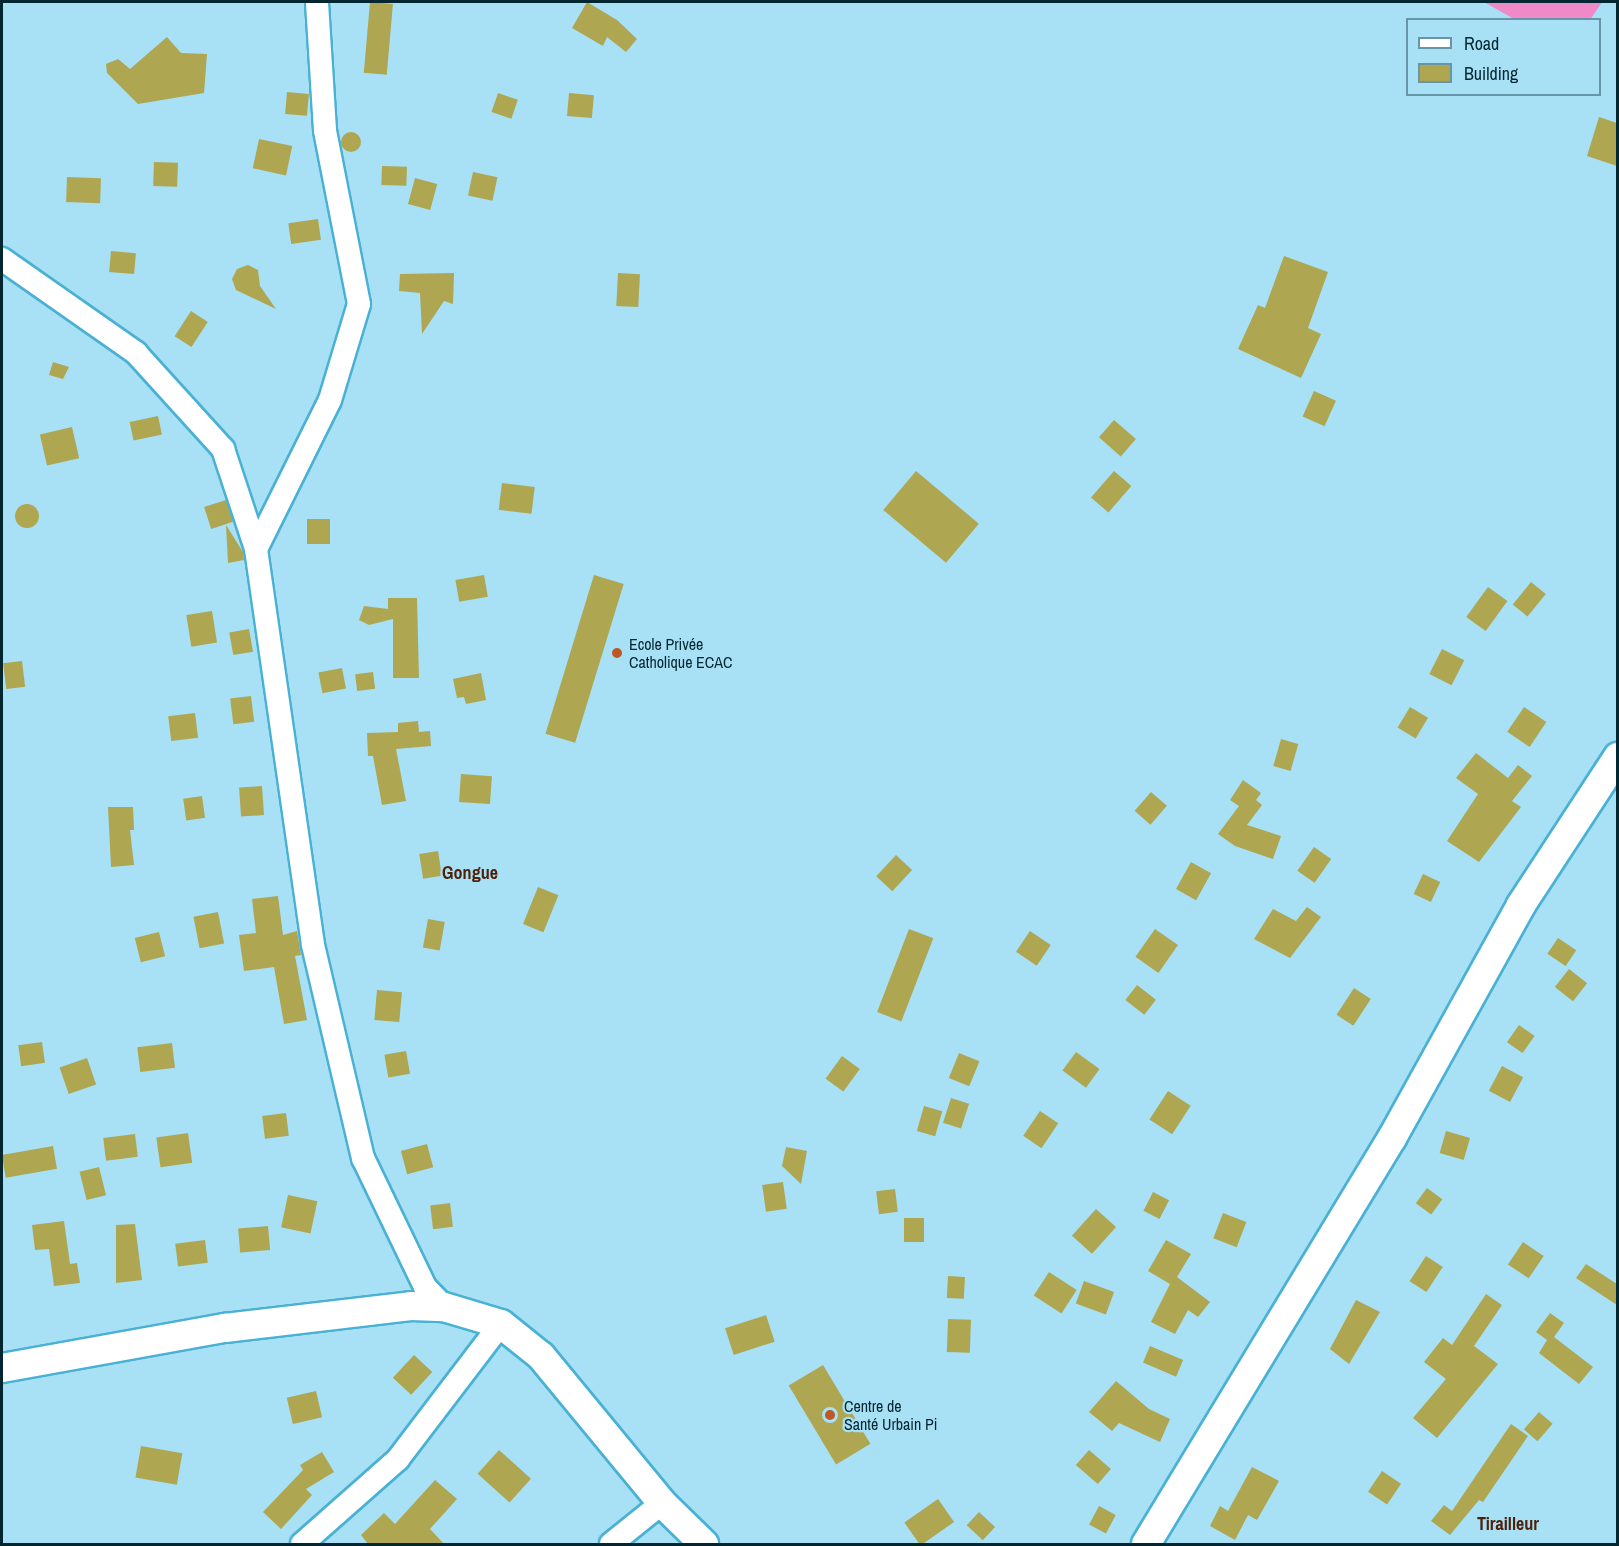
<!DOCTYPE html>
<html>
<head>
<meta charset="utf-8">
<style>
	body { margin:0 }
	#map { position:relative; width:1619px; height:1546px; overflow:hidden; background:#a8e0f5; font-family:"Archivo Narrow",sans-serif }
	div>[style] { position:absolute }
	.green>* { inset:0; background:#f089c8 }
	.building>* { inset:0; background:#aea651; transform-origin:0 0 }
	.round { border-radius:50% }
	.roads { filter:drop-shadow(2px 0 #49b1d4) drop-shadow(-2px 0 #49b1d4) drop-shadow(0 2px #49b1d4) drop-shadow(0 -2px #49b1d4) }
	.minor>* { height:22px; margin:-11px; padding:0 11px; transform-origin:11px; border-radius:11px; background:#fff }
	.major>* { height:28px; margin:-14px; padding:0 14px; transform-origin:14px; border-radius:14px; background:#fff }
	.dots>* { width:16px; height:16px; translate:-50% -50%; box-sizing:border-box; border:3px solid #a8e0f5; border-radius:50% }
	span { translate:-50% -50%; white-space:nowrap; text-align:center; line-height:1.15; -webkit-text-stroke:4.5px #a8e0f5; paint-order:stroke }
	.poi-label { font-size:16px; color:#042631 }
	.left { translate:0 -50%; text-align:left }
	.neighbourhood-label { font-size:18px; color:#4f1f07; font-weight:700 }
	.frame { position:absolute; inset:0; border:3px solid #042631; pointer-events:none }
	.legend { position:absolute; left:1406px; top:18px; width:195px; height:78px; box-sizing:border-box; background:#a8e0f5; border:2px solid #6696a7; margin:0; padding:8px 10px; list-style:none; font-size:18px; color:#042631 }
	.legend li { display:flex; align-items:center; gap:12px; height:30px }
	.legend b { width:30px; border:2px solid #6696a7 }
</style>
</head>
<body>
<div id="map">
	<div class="green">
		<i style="clip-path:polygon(1484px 2px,1602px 2px,1590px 20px,1514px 19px)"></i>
	</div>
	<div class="building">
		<i style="left:370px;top:2px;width:23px;height:71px;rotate:5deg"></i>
		<i style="clip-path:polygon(587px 2px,617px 20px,637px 39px,626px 52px,607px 37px,603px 46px,572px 28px)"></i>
		<i style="clip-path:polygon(167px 37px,181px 53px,207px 54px,204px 93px,138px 104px,107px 73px,106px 64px,118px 59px,130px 69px)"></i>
		<i style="left:287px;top:92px;width:22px;height:22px;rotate:5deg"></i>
		<i style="left:498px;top:93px;width:21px;height:20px;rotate:19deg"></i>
		<i style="left:569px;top:93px;width:25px;height:23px;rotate:5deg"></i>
		<i style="clip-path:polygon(1599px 117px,1617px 123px,1617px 166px,1587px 156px)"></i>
		<i class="round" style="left:341px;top:132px;width:20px;height:20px"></i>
		<i style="left:259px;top:139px;width:34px;height:30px;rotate:12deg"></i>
		<i style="left:154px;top:162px;width:24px;height:24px;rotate:2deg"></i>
		<i style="left:382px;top:166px;width:25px;height:19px;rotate:2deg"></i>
		<i style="left:473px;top:172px;width:25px;height:24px;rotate:12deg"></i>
		<i style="left:67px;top:177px;width:34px;height:25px;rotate:2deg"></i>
		<i style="left:415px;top:178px;width:23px;height:27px;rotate:15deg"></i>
		<i style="left:318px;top:219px;width:21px;height:30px;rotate:82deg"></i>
		<i style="left:111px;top:251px;width:25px;height:21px;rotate:5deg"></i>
		<i style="clip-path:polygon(1284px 256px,1328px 272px,1308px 328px,1321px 334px,1301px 378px,1238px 349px,1258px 305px,1265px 308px)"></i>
		<i style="clip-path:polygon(248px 265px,258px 270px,260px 286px,276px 309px,236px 290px,232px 279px,237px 269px)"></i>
		<i style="clip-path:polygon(454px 273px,453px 304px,444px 301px,422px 334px,420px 293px,399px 291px,400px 274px)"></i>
		<i style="left:618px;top:273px;width:22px;height:33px;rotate:3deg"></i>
		<i style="left:191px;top:311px;width:20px;height:30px;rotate:33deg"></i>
		<i style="clip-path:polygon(53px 362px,69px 367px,63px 379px,49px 375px)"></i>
		<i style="left:1314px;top:391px;width:24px;height:28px;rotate:24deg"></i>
		<i style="left:158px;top:416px;width:19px;height:29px;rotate:78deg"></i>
		<i style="left:1114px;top:420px;width:29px;height:23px;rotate:41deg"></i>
		<i style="left:72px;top:427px;width:32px;height:33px;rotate:77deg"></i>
		<i style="left:916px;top:471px;width:82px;height:51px;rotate:40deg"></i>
		<i style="left:1114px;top:471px;width:23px;height:35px;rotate:41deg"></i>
		<i style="left:502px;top:483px;width:33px;height:27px;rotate:7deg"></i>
		<i style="left:226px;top:500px;width:23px;height:23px;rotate:72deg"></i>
		<i class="round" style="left:15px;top:504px;width:24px;height:24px"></i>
		<i style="left:307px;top:519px;width:23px;height:25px"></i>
		<i style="clip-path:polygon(226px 525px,243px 552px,244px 560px,228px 563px)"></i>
		<i style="left:484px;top:575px;width:22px;height:29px;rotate:80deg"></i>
		<i style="left:594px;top:575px;width:31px;height:166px;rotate:17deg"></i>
		<i style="left:1531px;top:582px;width:19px;height:29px;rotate:39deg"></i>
		<i style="left:1488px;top:587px;width:24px;height:37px;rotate:36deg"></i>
		<i style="clip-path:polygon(388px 598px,417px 598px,419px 678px,393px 678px,393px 619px,369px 625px,359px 620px,364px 606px,388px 609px)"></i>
		<i style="left:212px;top:611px;width:32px;height:26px;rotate:81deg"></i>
		<i style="left:249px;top:629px;width:23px;height:20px;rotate:80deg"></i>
		<i style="left:1442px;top:649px;width:25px;height:28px;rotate:27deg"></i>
		<i style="left:22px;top:661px;width:26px;height:19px;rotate:83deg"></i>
		<i style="left:342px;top:668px;width:21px;height:24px;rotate:79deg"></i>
		<i style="left:373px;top:672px;width:17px;height:18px;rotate:83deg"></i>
		<i style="clip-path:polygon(481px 673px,486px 700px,466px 704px,464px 697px,457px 698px,453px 679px)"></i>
		<i style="left:251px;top:696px;width:26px;height:21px;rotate:83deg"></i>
		<i style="left:1410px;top:707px;width:21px;height:24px;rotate:31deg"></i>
		<i style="left:1524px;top:707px;width:27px;height:30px;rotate:34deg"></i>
		<i style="left:195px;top:713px;width:25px;height:27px;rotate:83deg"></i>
		<i style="clip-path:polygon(418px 721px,419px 732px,430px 731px,431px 746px,396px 749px,406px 801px,382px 805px,373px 756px,368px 756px,367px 733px,398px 732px,398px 723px)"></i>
		<i style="left:1281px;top:739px;width:18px;height:28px;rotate:16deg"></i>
		<i style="clip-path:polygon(1476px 753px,1508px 778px,1518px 765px,1532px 776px,1512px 801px,1521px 807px,1479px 862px,1447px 841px,1478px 794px,1456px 778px)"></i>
		<i style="left:461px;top:774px;width:31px;height:28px;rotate:4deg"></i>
		<i style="clip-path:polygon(1243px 780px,1261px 793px,1256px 800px,1262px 805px,1247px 825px,1281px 836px,1273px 859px,1235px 846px,1218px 834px,1239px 806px,1230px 800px)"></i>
		<i style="left:262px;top:786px;width:29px;height:23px;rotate:86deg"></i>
		<i style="left:1151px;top:792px;width:21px;height:25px;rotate:41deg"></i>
		<i style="left:202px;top:796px;width:22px;height:19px;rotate:82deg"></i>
		<i style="clip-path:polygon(108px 807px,133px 807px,134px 830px,130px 830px,134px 865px,111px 867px)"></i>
		<i style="left:1314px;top:847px;width:21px;height:29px;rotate:35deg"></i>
		<i style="left:438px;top:851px;width:25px;height:19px;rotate:81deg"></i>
		<i style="left:896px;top:855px;width:22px;height:29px;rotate:43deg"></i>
		<i style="left:1191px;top:862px;width:23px;height:31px;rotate:29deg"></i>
		<i style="left:1423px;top:874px;width:19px;height:22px;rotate:25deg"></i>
		<i style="left:538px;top:887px;width:22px;height:40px;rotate:22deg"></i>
		<i style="clip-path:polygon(278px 896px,283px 935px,297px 931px,301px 955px,295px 956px,307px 1020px,284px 1024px,274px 967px,244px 971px,239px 935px,256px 933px,252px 899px)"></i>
		<i style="clip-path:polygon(1307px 907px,1321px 917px,1290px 958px,1254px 939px,1273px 909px,1296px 921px)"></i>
		<i style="left:218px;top:912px;width:32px;height:25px;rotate:79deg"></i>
		<i style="left:428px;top:919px;width:17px;height:29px;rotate:10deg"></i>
		<i style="left:909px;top:929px;width:26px;height:89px;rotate:21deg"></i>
		<i style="left:1155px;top:929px;width:28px;height:34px;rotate:35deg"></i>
		<i style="left:1030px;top:931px;width:25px;height:25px;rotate:34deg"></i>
		<i style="left:159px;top:932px;width:25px;height:25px;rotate:76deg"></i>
		<i style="left:1558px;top:938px;width:22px;height:19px;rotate:34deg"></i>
		<i style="left:1569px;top:969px;width:23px;height:23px;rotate:38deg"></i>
		<i style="left:1137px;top:985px;width:24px;height:19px;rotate:38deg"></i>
		<i style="left:1354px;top:988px;width:20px;height:32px;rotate:33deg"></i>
		<i style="left:377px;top:990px;width:25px;height:30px;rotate:5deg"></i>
		<i style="left:1519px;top:1025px;width:19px;height:21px;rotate:35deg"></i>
		<i style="left:42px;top:1042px;width:21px;height:24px;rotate:82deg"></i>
		<i style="left:172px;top:1043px;width:25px;height:35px;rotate:83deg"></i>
		<i style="left:406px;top:1051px;width:23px;height:22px;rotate:80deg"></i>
		<i style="left:1076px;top:1052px;width:29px;height:23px;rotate:36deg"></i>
		<i style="left:959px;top:1053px;width:22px;height:27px;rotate:22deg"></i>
		<i style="left:842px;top:1056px;width:22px;height:28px;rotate:36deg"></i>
		<i style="left:87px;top:1058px;width:28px;height:29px;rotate:71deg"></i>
		<i style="left:1502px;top:1066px;width:24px;height:28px;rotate:28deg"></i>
		<i style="left:1168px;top:1091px;width:27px;height:34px;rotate:33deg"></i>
		<i style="left:951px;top:1098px;width:19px;height:26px;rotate:18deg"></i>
		<i style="left:924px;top:1106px;width:19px;height:26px;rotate:16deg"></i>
		<i style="left:1040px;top:1111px;width:22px;height:30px;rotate:34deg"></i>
		<i style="left:286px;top:1113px;width:23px;height:24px;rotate:83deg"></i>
		<i style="left:1446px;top:1131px;width:25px;height:23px;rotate:16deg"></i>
		<i style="left:188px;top:1133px;width:30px;height:32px;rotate:82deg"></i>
		<i style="left:135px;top:1134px;width:23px;height:32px;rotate:83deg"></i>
		<i style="left:427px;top:1144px;width:24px;height:27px;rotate:75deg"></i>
		<i style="left:53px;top:1146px;width:23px;height:52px;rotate:80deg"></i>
		<i style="clip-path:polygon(786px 1147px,807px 1151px,801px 1184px,782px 1166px)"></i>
		<i style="left:99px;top:1167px;width:29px;height:20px;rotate:76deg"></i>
		<i style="left:783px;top:1182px;width:27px;height:21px;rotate:82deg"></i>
		<i style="left:1427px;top:1188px;width:19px;height:19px;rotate:36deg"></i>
		<i style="left:895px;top:1189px;width:23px;height:19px;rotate:83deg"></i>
		<i style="left:1153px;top:1192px;width:18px;height:21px;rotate:27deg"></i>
		<i style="left:288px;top:1195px;width:30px;height:33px;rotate:12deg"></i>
		<i style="left:450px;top:1203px;width:24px;height:20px;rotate:83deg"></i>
		<i style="left:1096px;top:1209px;width:27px;height:36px;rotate:42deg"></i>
		<i style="left:1223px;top:1213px;width:25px;height:27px;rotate:21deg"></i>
		<i style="left:904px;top:1218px;width:20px;height:24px"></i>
		<i style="clip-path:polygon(64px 1221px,70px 1264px,77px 1263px,80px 1283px,54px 1286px,49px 1249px,35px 1250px,32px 1225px)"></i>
		<i style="clip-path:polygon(135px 1224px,142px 1280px,116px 1283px,116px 1225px)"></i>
		<i style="left:268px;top:1226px;width:24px;height:30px;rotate:85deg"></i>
		<i style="left:205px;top:1240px;width:23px;height:30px;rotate:83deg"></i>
		<i style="clip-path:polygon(1166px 1240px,1191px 1254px,1177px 1277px,1210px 1302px,1198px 1317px,1188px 1310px,1175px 1334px,1151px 1322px,1170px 1284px,1148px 1271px)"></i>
		<i style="left:1523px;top:1242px;width:25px;height:27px;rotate:34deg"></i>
		<i style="left:1426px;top:1256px;width:20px;height:30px;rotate:33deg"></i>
		<i style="clip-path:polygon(1586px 1264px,1617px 1284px,1617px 1305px,1576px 1278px)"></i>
		<i style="left:1049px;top:1272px;width:33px;height:28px;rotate:33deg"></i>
		<i style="left:948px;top:1276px;width:17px;height:22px;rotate:3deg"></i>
		<i style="left:1084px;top:1281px;width:32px;height:24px;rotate:20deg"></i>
		<i style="clip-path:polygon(1486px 1294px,1502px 1305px,1474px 1346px,1498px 1364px,1437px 1438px,1413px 1418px,1446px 1379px,1424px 1362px,1443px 1338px,1452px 1345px)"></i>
		<i style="clip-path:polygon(1356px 1300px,1380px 1312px,1349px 1364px,1330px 1349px)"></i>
		<i style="clip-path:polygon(1550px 1313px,1564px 1323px,1554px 1337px,1593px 1367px,1579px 1384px,1539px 1353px,1547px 1340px,1536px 1332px)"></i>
		<i style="left:766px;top:1315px;width:28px;height:43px;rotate:72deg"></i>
		<i style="left:948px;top:1319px;width:23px;height:33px;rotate:2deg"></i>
		<i style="left:1150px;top:1346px;width:36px;height:18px;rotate:23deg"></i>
		<i style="left:414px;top:1355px;width:25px;height:31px;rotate:43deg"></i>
		<i style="left:823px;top:1365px;width:92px;height:40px;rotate:59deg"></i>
		<i style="clip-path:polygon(1116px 1381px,1149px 1409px,1170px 1419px,1160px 1442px,1119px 1423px,1112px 1431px,1089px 1412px)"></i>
		<i style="left:316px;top:1391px;width:27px;height:30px;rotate:77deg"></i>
		<i style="left:1539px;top:1412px;width:18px;height:23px;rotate:41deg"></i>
		<i style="clip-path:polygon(1511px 1424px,1528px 1436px,1483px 1502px,1479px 1500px,1450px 1535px,1431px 1521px,1444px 1505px,1452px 1511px)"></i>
		<i style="left:141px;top:1446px;width:42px;height:32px;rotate:10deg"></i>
		<i style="left:499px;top:1450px;width:43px;height:32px;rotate:42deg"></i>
		<i style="left:1089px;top:1450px;width:29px;height:20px;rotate:41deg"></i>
		<i style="clip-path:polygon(322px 1452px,334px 1472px,306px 1489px,312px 1495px,281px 1529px,263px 1512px,303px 1470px,300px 1465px)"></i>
		<i style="clip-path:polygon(1252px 1467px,1279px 1481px,1257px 1520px,1248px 1515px,1235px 1540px,1210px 1526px,1220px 1506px,1228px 1511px)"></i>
		<i style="left:1382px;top:1471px;width:23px;height:25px;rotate:34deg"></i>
		<i style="clip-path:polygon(435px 1480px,457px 1499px,430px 1529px,445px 1545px,369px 1545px,361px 1535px,384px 1513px,395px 1524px)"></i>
		<i style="left:938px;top:1499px;width:28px;height:41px;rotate:55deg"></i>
		<i style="left:1099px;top:1506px;width:19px;height:21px;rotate:28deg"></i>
		<i style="left:979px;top:1512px;width:22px;height:18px;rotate:43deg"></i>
	</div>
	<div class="roads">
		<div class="minor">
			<i style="left:2px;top:259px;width:164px;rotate:35deg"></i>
			<i style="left:136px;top:353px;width:130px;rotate:47.8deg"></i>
			<i style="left:223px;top:449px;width:105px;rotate:71.7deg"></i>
			<i style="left:256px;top:549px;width:400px;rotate:81.8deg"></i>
			<i style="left:313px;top:945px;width:219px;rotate:76.8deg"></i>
			<i style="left:363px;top:1158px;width:143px;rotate:64.3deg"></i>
			<i style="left:425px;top:1287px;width:28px;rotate:46deg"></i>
			<i style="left:256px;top:549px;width:166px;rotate:-63.6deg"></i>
			<i style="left:330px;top:400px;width:100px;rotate:-73.2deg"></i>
			<i style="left:359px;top:304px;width:177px;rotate:-101.1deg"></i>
			<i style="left:325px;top:130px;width:128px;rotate:-93.6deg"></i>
			<i style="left:302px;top:1544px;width:128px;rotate:-41.5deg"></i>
			<i style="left:398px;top:1459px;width:170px;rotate:-52.7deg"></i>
			<i style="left:611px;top:1544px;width:65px;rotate:-38.8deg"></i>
		</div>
		<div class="major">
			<i style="left:2px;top:1368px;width:227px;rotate:-10.2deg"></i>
			<i style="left:225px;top:1328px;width:187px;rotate:-6.7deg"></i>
			<i style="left:411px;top:1306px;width:33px;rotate:2deg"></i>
			<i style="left:444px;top:1307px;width:59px;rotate:16.6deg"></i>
			<i style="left:501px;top:1324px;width:51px;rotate:38.7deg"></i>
			<i style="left:541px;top:1356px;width:190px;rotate:50.5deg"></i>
			<i style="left:662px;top:1503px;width:59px;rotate:44.3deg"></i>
			<i style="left:1146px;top:1544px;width:475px;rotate:-58.8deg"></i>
			<i style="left:1392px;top:1138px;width:266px;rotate:-61deg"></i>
			<i style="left:1521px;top:905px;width:177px;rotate:-56.8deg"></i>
		</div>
	</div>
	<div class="dots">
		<i style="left:617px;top:653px;background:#bd5827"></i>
		<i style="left:830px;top:1415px;background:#bd5827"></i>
	</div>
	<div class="poi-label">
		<span class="left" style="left:629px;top:653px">Ecole Privée<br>Catholique ECAC</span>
		<span class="left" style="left:844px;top:1415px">Centre de<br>Santé Urbain Pi</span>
	</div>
	<div class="neighbourhood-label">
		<span style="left:470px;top:873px">Gongue</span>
		<span style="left:1508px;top:1524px">Tirailleur</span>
	</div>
	<div class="frame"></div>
	<ul class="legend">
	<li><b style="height:8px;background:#fff"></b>Road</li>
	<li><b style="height:16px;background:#aea651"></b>Building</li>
	</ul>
</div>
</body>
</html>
